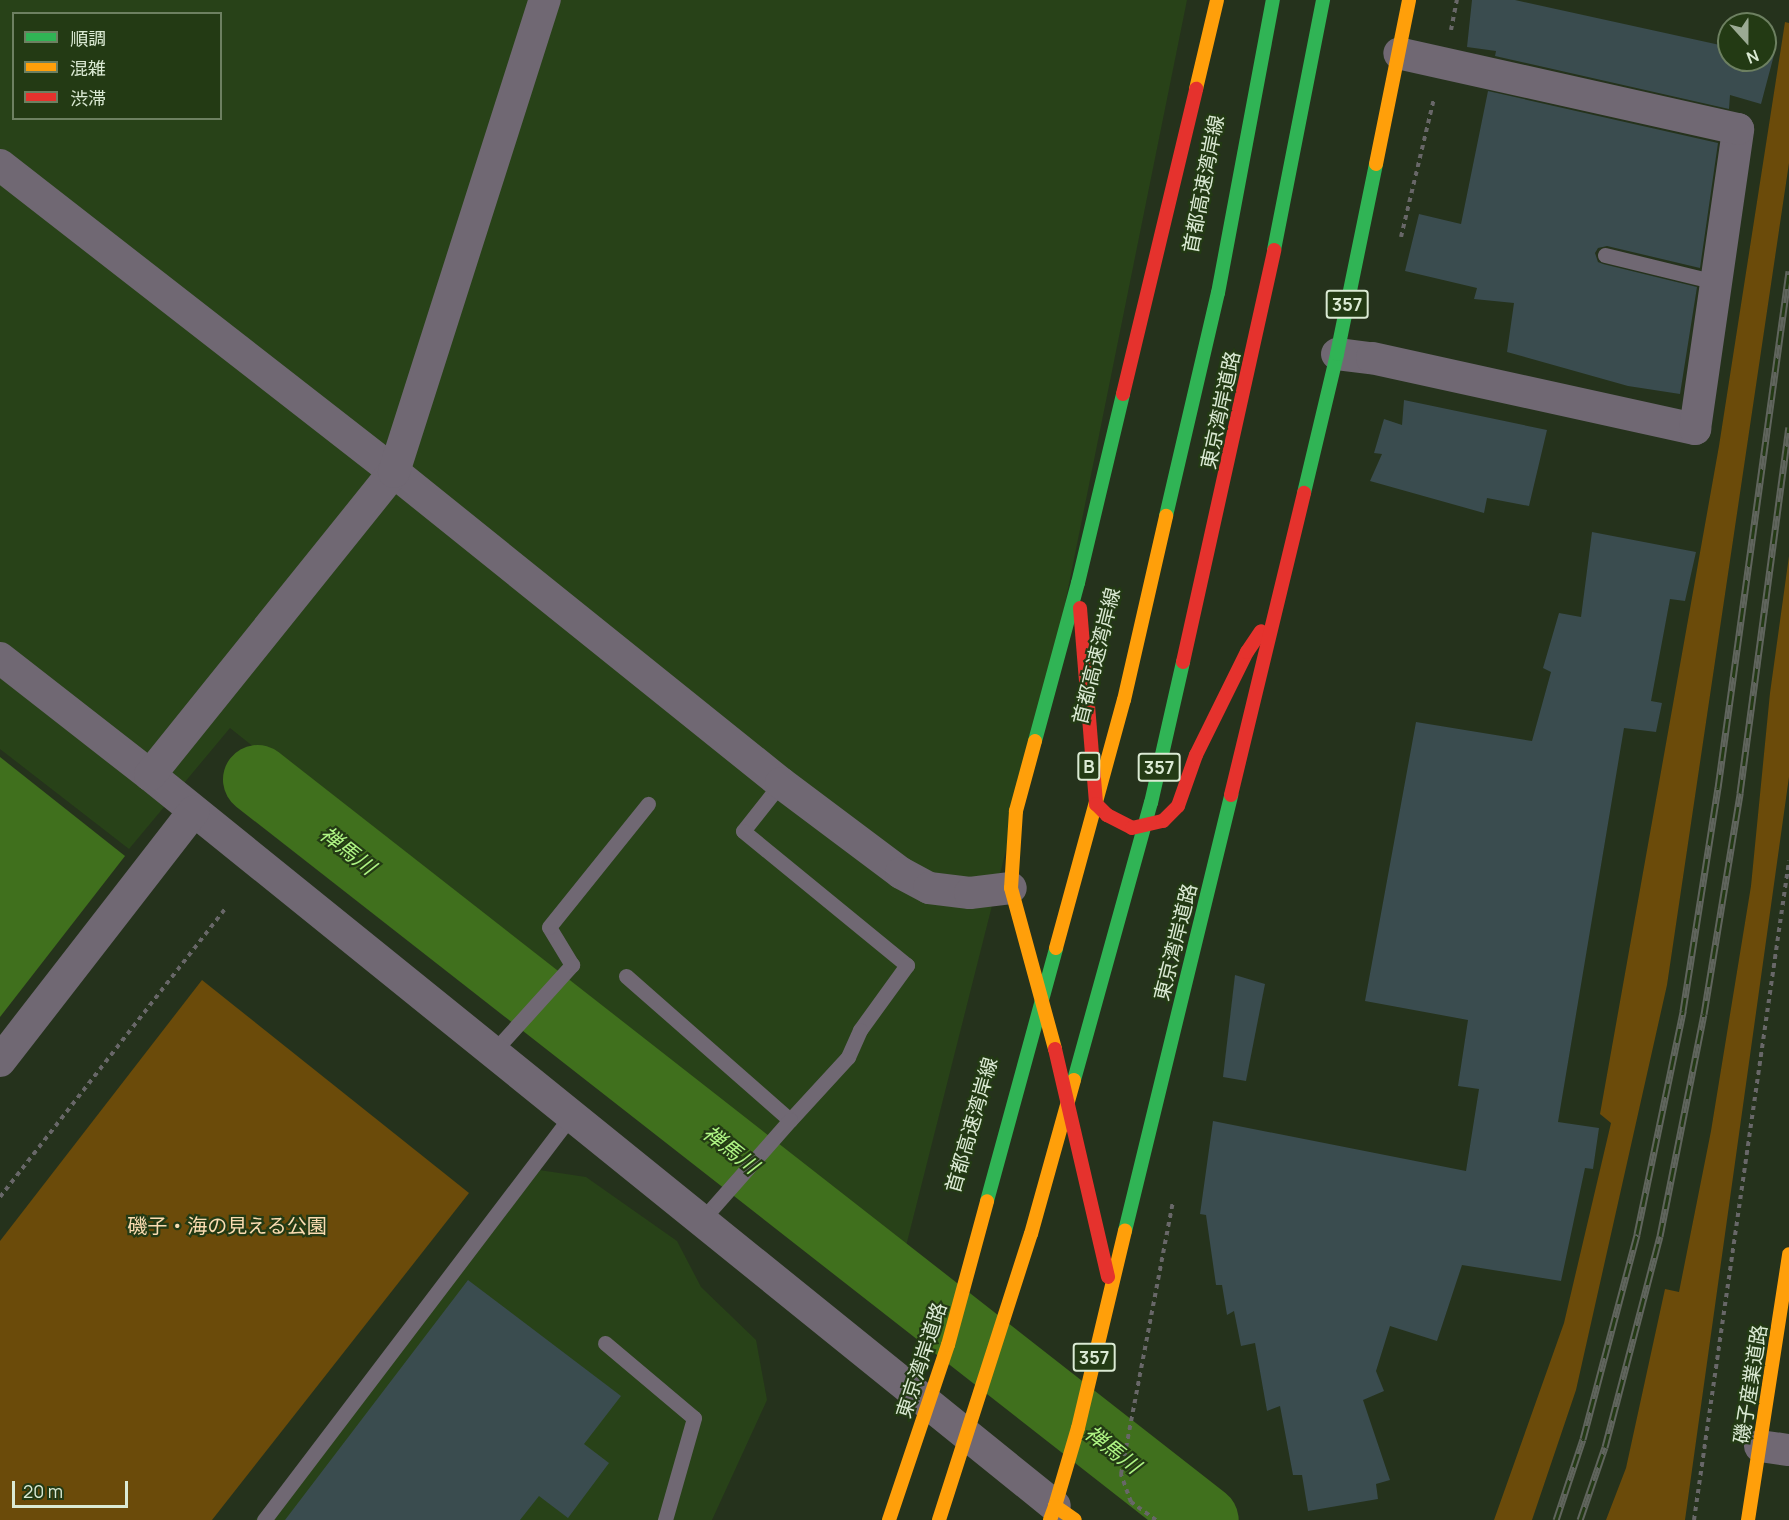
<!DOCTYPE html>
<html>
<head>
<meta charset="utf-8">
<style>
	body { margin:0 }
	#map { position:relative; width:1789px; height:1520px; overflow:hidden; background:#25321c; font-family:Manrope,"Noto Sans JP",sans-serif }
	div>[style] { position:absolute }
	.built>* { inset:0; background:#284218 }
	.green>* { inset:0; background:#6b4b0a }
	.water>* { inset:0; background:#40701d }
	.river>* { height:69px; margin:-34.5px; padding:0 34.5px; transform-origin:34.5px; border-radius:34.5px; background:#40701d }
	.building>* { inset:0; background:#3a4c4f }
	.path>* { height:4px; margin-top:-2px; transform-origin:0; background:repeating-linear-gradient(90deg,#686768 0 4.5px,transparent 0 9px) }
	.lane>* { height:15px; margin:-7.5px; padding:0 7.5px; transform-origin:7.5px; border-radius:7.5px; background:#706873 }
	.street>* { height:32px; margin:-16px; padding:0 16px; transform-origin:16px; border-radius:16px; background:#706873 }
	.fast>* { height:14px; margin:-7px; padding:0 7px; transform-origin:7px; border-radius:7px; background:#30b455 }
	.slow>* { height:14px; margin:-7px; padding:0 7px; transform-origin:7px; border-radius:7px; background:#ff9f0a }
	.jam>* { height:14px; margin:-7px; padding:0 7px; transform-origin:7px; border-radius:7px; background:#e5322d }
	.rail>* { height:7px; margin-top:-3.5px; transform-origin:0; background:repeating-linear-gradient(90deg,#233a14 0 14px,#60655d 0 28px); box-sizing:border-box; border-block:2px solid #60655d }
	span { translate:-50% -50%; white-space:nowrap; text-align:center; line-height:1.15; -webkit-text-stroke:4.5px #233a14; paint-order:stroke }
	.shield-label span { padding:2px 4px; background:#233a14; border:2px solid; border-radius:4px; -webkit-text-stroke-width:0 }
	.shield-label { font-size:18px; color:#dbead4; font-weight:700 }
	.street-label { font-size:20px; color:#dbead4 }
	.park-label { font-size:20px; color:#fbdcb2 }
	.water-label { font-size:21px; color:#aff584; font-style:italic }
	.legend { position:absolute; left:12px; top:12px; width:210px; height:108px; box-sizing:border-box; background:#233a14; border:2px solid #6d8061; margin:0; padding:8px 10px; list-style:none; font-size:18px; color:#dbead4 }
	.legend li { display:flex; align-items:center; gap:12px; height:30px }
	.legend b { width:30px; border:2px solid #6d8061 }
	.north { position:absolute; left:1717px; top:12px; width:60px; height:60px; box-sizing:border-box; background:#233a14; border:2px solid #6d8061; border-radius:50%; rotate:159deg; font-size:16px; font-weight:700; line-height:24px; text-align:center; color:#dbead4 }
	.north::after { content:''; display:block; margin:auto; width:21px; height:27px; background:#9baa94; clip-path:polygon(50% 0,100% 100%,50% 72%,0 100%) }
	.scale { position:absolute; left:12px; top:1481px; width:116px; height:27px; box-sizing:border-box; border:3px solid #dbead4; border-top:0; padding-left:8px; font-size:18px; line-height:21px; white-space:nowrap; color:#dbead4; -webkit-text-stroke:4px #233a14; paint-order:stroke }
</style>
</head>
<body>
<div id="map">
	<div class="built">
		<i style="clip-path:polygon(evenodd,0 0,1187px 0,1052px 668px,902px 1262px,230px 728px,129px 849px,0 749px,0 0,14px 14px,220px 14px,220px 118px,14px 118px,14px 14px)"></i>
		<i style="clip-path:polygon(539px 1170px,586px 1177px,677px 1241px,701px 1287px,756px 1340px,767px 1400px,712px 1520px,255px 1520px)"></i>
	</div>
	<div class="green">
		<i style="clip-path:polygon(1785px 22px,1789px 23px,1789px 163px,1667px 985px,1576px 1390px,1532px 1520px,1494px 1520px,1564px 1323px,1611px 1123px,1600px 1114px,1719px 446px)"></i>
		<i style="clip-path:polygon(1789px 556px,1789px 777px,1685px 1520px,1606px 1520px,1626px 1468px,1665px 1289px,1679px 1292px,1711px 1131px,1751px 886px,1770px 693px)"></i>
		<i style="clip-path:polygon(202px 980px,469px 1193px,212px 1520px,0 1520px,0 1241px)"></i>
	</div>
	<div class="water">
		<i style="clip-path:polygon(0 757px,125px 856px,0 1017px)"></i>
	</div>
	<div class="river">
		<i style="left:257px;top:779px;width:1202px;rotate:38.04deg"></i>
	</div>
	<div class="building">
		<i style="clip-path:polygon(1472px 0,1515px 0,1729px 47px,1729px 60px,1765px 60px,1765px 54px,1774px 55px,1761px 104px,1730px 95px,1729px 109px,1495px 56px,1496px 51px,1467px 47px)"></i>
		<i style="clip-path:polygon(1488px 91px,1718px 143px,1700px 268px,1607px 246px,1598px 248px,1595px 253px,1598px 262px,1603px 264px,1697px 287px,1680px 394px,1628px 386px,1507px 352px,1514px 303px,1474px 299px,1477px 288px,1405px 271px,1419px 214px,1461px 224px)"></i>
		<i style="clip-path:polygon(1404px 400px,1547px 430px,1529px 506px,1487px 498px,1484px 513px,1370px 481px,1382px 454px,1374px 453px,1384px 419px,1402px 425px)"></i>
		<i style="clip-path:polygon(1592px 532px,1696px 552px,1685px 601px,1670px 599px,1651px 701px,1662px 703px,1656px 732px,1624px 728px,1558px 1122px,1599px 1128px,1593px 1169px,1585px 1168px,1561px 1281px,1462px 1265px,1437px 1341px,1390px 1326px,1376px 1371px,1384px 1391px,1363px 1400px,1390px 1480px,1376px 1484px,1378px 1499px,1308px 1511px,1302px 1475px,1293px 1475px,1280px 1406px,1267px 1411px,1255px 1343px,1241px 1346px,1234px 1311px,1227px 1315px,1222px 1285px,1216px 1285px,1206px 1215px,1200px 1214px,1213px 1121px,1466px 1171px,1479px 1089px,1458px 1086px,1468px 1020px,1365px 1001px,1416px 722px,1532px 741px,1551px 672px,1543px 668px,1559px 613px,1581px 617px)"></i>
		<i style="clip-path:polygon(1235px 975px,1265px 984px,1246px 1081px,1223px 1077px)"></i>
		<i style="clip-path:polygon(468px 1280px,621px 1396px,584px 1444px,609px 1463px,568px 1518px,539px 1496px,520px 1520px,285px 1520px)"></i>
	</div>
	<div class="path">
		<i style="left:1451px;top:30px;width:31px;rotate:-79deg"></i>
		<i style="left:1401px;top:237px;width:143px;rotate:-76.6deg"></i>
		<i style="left:0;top:1197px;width:365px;rotate:-52deg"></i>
		<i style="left:1156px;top:1520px;width:31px;rotate:-144deg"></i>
		<i style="left:1131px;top:1502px;width:30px;rotate:-110deg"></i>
		<i style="left:1121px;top:1474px;width:277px;rotate:-79.2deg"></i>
		<i style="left:1694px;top:1520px;width:666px;rotate:-81.8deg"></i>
	</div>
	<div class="lane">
		<i style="left:1605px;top:255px;width:114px;rotate:13.7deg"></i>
		<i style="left:781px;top:783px;width:61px;rotate:128.4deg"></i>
		<i style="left:743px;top:831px;width:212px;rotate:39.3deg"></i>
		<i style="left:907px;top:965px;width:80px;rotate:125.9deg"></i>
		<i style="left:860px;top:1030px;width:30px;rotate:114deg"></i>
		<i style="left:848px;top:1057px;width:86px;rotate:132.6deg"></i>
		<i style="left:626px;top:976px;width:218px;rotate:41.3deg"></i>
		<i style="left:790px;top:1120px;width:135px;rotate:131.4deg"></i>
		<i style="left:493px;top:1052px;width:118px;rotate:-47.8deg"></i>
		<i style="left:572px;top:965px;width:44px;rotate:-121.2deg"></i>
		<i style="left:549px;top:927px;width:158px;rotate:-51.2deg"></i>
		<i style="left:605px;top:1343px;width:116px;rotate:40.1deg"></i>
		<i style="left:694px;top:1418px;width:106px;rotate:105.9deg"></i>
		<i style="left:264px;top:1520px;width:507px;rotate:-52.77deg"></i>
	</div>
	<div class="street">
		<i style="left:0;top:165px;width:499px;rotate:37.9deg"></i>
		<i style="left:394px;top:472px;width:496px;rotate:38.8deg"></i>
		<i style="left:781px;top:783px;width:150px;rotate:36.9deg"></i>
		<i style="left:901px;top:873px;width:32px;rotate:28deg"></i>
		<i style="left:929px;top:888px;width:41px;rotate:7deg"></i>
		<i style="left:970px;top:893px;width:41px;rotate:-7deg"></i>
		<i style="left:1337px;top:354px;width:35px;rotate:7deg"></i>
		<i style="left:1372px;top:358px;width:331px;rotate:12.4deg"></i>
		<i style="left:1695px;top:429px;width:303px;rotate:-81.8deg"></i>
		<i style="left:1738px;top:129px;width:347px;rotate:-167.4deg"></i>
		<i style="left:0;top:658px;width:190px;rotate:38deg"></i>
		<i style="left:150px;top:775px;width:1163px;rotate:38.93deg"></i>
		<i style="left:150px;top:775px;width:389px;rotate:-51.2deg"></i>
		<i style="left:394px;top:472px;width:496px;rotate:-72.3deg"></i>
		<i style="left:0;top:1061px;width:316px;rotate:-52.2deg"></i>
		<i style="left:1760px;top:1446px;width:29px;rotate:8deg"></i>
	</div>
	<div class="fast">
		<i style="left:1274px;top:250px;width:255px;rotate:-78.9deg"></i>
		<i style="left:1304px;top:493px;width:143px;rotate:-76.6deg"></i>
		<i style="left:1337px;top:354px;width:194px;rotate:-78.4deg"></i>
		<i style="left:1166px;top:516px;width:229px;rotate:-76.9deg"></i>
		<i style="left:1218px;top:293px;width:298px;rotate:-79.4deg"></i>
		<i style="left:1035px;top:741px;width:164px;rotate:-74.8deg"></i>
		<i style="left:1078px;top:583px;width:194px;rotate:-76.6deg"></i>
		<i style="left:1074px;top:1080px;width:288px;rotate:-74.5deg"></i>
		<i style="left:1151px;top:803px;width:145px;rotate:-77.2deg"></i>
		<i style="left:987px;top:1201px;width:262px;rotate:-74.7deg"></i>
		<i style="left:1125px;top:1231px;width:449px;rotate:-76.3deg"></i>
	</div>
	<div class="slow">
		<i style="left:1196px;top:89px;width:91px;rotate:-76.7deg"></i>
		<i style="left:1376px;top:164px;width:167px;rotate:-78.6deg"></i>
		<i style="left:1035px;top:741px;width:73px;rotate:105.2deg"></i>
		<i style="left:1016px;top:811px;width:77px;rotate:93.7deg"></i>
		<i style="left:1011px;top:888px;width:167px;rotate:74.7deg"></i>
		<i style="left:1056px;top:948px;width:257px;rotate:-74.7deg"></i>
		<i style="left:1124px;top:700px;width:189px;rotate:-77.1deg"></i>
		<i style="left:1055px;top:1506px;width:81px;rotate:-73.6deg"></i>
		<i style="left:1078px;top:1428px;width:203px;rotate:-76.6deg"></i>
		<i style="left:889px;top:1520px;width:185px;rotate:-71.4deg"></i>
		<i style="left:948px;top:1345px;width:149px;rotate:-74.8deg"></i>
		<i style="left:939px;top:1520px;width:300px;rotate:-72.2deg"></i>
		<i style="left:1031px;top:1234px;width:160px;rotate:-74.4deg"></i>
		<i style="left:1050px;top:1520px;width:15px;rotate:-70deg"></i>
		<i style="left:1055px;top:1506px;width:24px;rotate:35deg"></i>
		<i style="left:1748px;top:1520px;width:269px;rotate:-81.2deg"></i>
	</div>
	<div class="jam">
		<i style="left:1123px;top:394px;width:314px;rotate:-76.5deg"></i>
		<i style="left:1080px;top:608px;width:197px;rotate:85.3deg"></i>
		<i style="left:1096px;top:804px;width:16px;rotate:45deg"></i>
		<i style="left:1107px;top:815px;width:28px;rotate:27deg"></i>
		<i style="left:1132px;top:828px;width:32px;rotate:-13deg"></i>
		<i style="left:1163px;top:821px;width:21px;rotate:-45deg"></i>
		<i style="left:1178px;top:806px;width:54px;rotate:-70.6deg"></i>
		<i style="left:1196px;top:755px;width:115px;rotate:-63.7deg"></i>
		<i style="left:1247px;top:652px;width:25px;rotate:-56deg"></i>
		<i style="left:1183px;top:662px;width:422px;rotate:-77.5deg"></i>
		<i style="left:1231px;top:795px;width:311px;rotate:-76.4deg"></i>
		<i style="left:1055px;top:1049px;width:234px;rotate:76.9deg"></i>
	</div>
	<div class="rail">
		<i style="left:1556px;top:1520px;width:85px;rotate:-71.6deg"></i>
		<i style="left:1583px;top:1439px;width:212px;rotate:-75.2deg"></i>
		<i style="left:1637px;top:1234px;width:228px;rotate:-78.3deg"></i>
		<i style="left:1683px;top:1011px;width:226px;rotate:-81.1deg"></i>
		<i style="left:1718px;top:788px;width:522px;rotate:-82.18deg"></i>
		<i style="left:1580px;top:1520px;width:77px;rotate:-71.1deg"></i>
		<i style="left:1605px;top:1447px;width:218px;rotate:-75.4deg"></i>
		<i style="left:1660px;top:1236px;width:226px;rotate:-78.8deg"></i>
		<i style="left:1704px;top:1014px;width:224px;rotate:-80.7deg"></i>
		<i style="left:1740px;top:793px;width:369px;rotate:-82.4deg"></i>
	</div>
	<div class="shield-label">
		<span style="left:1347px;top:304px">357</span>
		<span style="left:1089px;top:766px">B</span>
		<span style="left:1159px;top:767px">357</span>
		<span style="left:1094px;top:1357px">357</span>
	</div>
	<div class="street-label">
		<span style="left:1203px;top:184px;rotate:-79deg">首都高速湾岸線</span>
		<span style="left:1220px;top:410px;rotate:-78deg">東京湾岸道路</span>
		<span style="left:1096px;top:656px;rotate:-76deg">首都高速湾岸線</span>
		<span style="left:1175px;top:942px;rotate:-76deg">東京湾岸道路</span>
		<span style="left:971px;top:1125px;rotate:-74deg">首都高速湾岸線</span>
		<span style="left:921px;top:1360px;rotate:-72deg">東京湾岸道路</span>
		<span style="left:1750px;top:1384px;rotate:-81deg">磯子産業道路</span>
	</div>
	<div class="park-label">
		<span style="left:227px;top:1225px">磯子・海の見える公園</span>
	</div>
	<div class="water-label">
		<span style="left:348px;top:850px;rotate:38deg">禅馬川</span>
		<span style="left:731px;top:1149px;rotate:38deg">禅馬川</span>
		<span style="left:1113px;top:1449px;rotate:38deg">禅馬川</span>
	</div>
	<ul class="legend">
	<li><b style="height:8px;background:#30b455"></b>順調</li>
	<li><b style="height:8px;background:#ff9f0a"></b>混雑</li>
	<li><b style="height:8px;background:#e5322d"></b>渋滞</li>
	</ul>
	<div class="north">N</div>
	<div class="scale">20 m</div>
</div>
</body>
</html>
